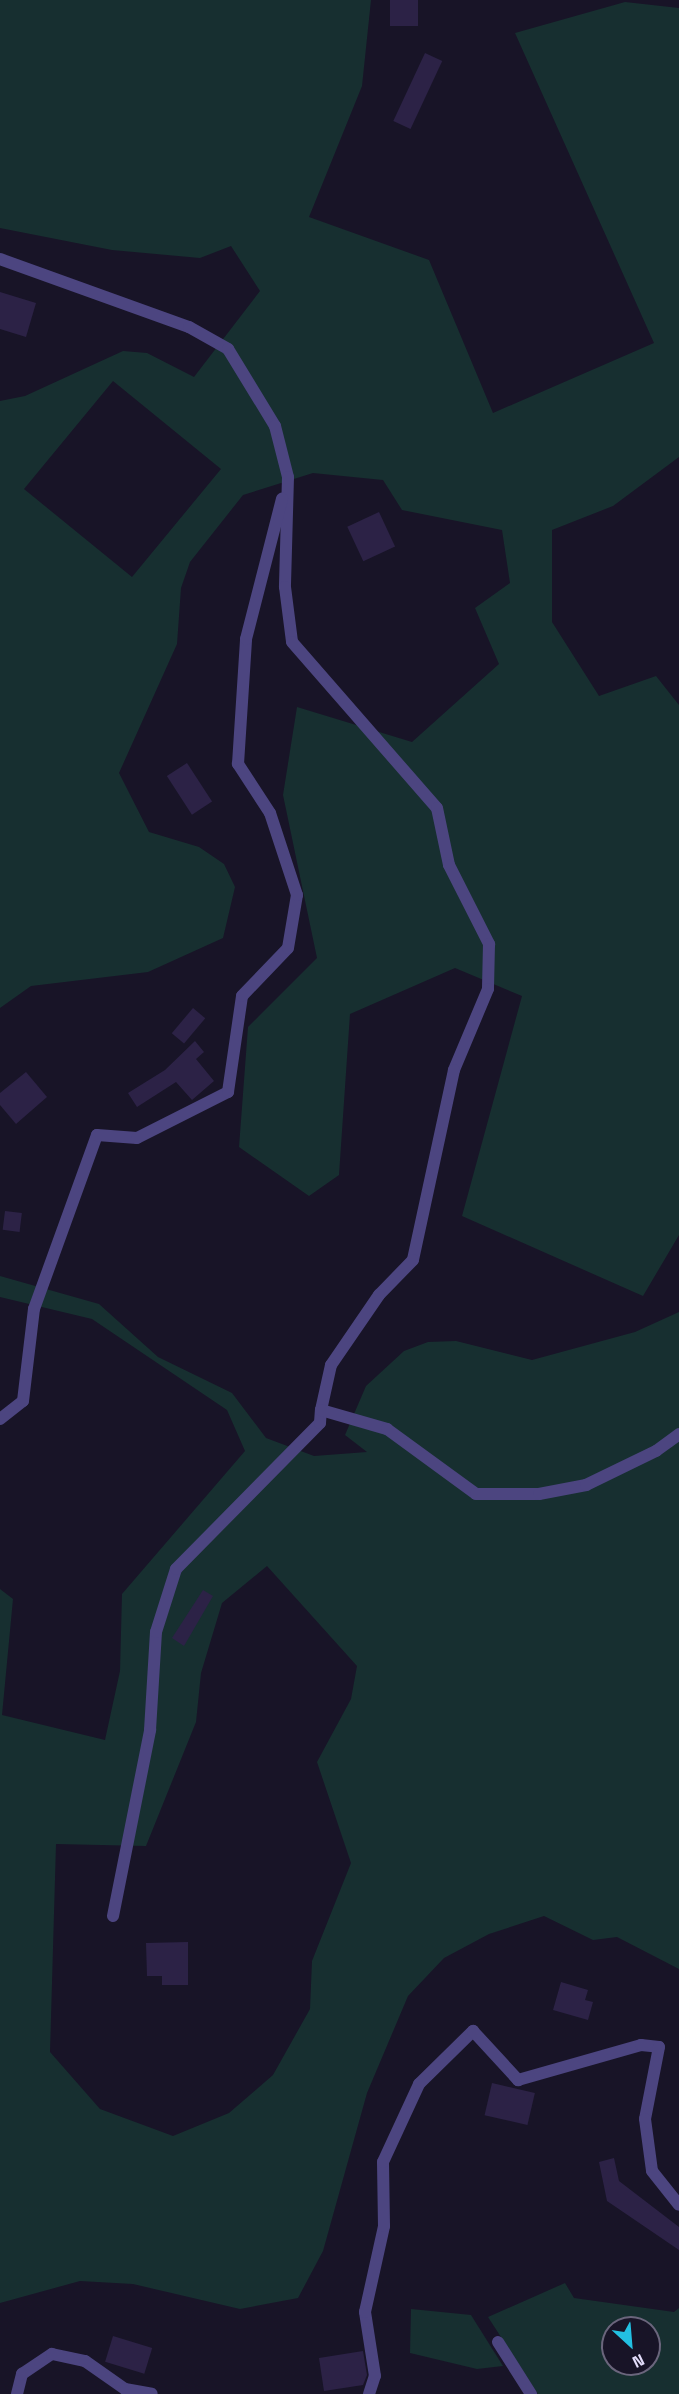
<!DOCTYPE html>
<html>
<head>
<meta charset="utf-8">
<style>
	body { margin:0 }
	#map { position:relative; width:679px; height:2394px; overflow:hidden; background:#181427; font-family:"Space Grotesk",sans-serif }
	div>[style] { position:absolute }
	.green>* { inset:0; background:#172f30 }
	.building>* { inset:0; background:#2c2246; transform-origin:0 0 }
	.service>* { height:12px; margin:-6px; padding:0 6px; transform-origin:6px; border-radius:6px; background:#4c4580 }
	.minor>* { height:12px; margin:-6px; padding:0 6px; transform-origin:6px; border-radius:6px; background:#4c4580 }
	span { translate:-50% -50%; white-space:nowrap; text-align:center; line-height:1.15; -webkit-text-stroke:5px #181427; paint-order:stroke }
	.north { position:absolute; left:601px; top:2316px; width:60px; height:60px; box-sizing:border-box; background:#181427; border:2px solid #6a657c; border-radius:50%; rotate:154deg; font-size:16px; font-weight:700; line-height:24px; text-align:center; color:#e4defb }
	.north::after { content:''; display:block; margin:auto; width:21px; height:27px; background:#23c0e2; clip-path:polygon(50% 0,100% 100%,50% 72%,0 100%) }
</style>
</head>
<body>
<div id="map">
	<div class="green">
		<i style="clip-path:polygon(evenodd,0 0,371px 0,362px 86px,309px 217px,429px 260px,493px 413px,654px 343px,515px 33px,625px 2px,679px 8px,679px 457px,613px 506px,552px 530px,552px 622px,599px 696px,656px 676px,679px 705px,679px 1235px,643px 1296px,462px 1216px,522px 996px,455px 968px,350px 1014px,339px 1175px,309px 1196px,239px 1147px,248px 1027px,317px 958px,283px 795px,297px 707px,412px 742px,499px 664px,475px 608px,510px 583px,502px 530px,402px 510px,383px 480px,313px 473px,243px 495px,190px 562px,181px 588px,177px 644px,119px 773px,149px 832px,199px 847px,224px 864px,235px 887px,223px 938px,148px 972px,31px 986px,0 1008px,0 401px,25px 396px,123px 351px,147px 353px,194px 377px,260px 291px,231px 246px,200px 258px,112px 250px,0 228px,0 0,113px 381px,221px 469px,132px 577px,24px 489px,113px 381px)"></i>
		<i style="clip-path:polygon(evenodd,0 1276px,99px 1304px,158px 1357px,232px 1393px,266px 1438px,314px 1456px,367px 1452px,345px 1435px,366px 1386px,404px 1351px,428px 1342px,456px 1341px,532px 1360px,635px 1332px,679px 1312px,679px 1969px,617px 1937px,593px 1940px,544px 1916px,489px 1934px,444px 1958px,408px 1996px,367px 2093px,323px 2251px,298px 2298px,240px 2309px,133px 2284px,80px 2281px,0 2303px,0 1589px,13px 1599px,2px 1715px,105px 1740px,120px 1671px,122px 1594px,245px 1451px,227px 1410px,92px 1319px,0 1297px,0 1276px,267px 1566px,357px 1666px,351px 1699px,317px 1762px,351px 1863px,312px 1961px,310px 2009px,273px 2075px,229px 2113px,173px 2136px,100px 2109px,50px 2052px,56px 1844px,146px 1846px,196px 1722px,201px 1673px,222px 1603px,267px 1566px)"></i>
		<i style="clip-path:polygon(evenodd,565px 2283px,574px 2298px,674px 2312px,679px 2308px,679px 2394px,538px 2394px,488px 2317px,565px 2283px,613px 2328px,649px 2328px,649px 2364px,613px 2364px,613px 2328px)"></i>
		<i style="clip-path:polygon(411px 2309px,471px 2315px,503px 2366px,477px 2369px,410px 2353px)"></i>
	</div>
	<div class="building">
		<i style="left:390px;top:0;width:28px;height:26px"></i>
		<i style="left:425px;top:53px;width:19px;height:75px;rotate:25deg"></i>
		<i style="clip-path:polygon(0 292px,36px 303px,26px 337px,0 329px)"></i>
		<i style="left:379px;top:512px;width:38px;height:35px;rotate:65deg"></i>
		<i style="left:187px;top:763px;width:46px;height:24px;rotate:57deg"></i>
		<i style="left:193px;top:1008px;width:16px;height:33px;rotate:40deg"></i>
		<i style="clip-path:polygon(195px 1041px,204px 1052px,196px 1059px,214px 1081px,192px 1100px,176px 1082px,137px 1107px,128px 1093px,165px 1070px)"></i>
		<i style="clip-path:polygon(26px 1072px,47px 1097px,16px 1124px,0 1105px,0 1093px)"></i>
		<i style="left:5px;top:1211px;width:17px;height:19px;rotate:7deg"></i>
		<i style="clip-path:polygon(203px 1590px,213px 1596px,184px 1646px,172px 1638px)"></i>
		<i style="clip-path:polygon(188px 1942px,188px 1985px,162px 1985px,162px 1976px,147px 1976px,146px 1943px)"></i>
		<i style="clip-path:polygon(561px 1982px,588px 1990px,585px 2000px,593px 2002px,588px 2020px,553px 2010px)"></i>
		<i style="left:492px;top:2083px;width:44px;height:33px;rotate:13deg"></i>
		<i style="clip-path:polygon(614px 2158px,619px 2181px,679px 2227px,679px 2250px,607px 2201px,599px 2162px)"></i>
		<i style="left:113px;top:2336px;width:41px;height:27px;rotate:17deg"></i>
		<i style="clip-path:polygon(363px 2351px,367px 2375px,363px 2385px,324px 2391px,319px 2358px)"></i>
	</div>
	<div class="service">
		<i style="left:113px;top:1916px;width:190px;rotate:-78.7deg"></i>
		<i style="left:150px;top:1730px;width:98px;rotate:-86.5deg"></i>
		<i style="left:156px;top:1632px;width:66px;rotate:-72.4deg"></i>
		<i style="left:176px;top:1569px;width:205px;rotate:-45.4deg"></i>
		<i style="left:320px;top:1423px;width:13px;rotate:-86deg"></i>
		<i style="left:498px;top:2342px;width:62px;rotate:57.6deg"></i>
	</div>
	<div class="minor">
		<i style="left:0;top:259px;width:201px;rotate:19.8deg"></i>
		<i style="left:189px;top:327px;width:45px;rotate:29.4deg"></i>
		<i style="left:228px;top:349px;width:90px;rotate:58.6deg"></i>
		<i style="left:275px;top:426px;width:53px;rotate:75.7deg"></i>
		<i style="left:288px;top:477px;width:110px;rotate:91.6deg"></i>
		<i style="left:285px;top:587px;width:55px;rotate:82.7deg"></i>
		<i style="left:292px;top:642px;width:220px;rotate:48.9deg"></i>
		<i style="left:437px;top:808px;width:58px;rotate:78.1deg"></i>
		<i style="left:449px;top:865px;width:89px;rotate:63.1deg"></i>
		<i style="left:489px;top:944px;width:45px;rotate:91.3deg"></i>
		<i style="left:488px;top:989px;width:88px;rotate:112.8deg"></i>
		<i style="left:454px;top:1070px;width:194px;rotate:102.2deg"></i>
		<i style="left:413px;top:1260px;width:49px;rotate:134.2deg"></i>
		<i style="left:379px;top:1295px;width:85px;rotate:124.4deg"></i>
		<i style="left:331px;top:1365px;width:46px;rotate:102.5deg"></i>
		<i style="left:321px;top:1410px;width:69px;rotate:16.1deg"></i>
		<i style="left:387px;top:1429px;width:110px;rotate:36.1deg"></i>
		<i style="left:476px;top:1494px;width:63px"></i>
		<i style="left:539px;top:1494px;width:48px;rotate:-10.8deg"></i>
		<i style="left:586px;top:1485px;width:78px;rotate:-25.9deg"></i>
		<i style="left:656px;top:1451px;width:29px;rotate:-36deg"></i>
		<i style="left:0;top:1419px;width:29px;rotate:-38deg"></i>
		<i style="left:23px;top:1401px;width:93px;rotate:-83.2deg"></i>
		<i style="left:34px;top:1309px;width:185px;rotate:-70.1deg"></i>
		<i style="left:97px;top:1135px;width:40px;rotate:4.3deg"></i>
		<i style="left:137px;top:1138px;width:102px;rotate:-26.8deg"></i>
		<i style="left:228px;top:1092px;width:97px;rotate:-81.7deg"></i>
		<i style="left:242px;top:996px;width:66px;rotate:-46.2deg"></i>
		<i style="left:288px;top:948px;width:54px;rotate:-80.4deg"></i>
		<i style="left:297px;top:895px;width:86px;rotate:-108.2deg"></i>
		<i style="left:270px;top:813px;width:59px;rotate:-123.1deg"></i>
		<i style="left:238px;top:764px;width:125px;rotate:-86.3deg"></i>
		<i style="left:246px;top:639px;width:145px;rotate:-75.6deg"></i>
		<i style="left:17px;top:2394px;width:21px;rotate:-76deg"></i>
		<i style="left:22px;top:2374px;width:36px;rotate:-34deg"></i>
		<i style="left:52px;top:2354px;width:34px;rotate:12deg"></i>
		<i style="left:85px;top:2361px;width:49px;rotate:35deg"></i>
		<i style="left:125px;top:2389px;width:27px;rotate:10deg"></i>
		<i style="left:369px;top:2394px;width:19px;rotate:-72deg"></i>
		<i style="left:375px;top:2376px;width:65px;rotate:-98.9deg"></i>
		<i style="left:365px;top:2312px;width:88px;rotate:-77.5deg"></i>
		<i style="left:384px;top:2226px;width:64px;rotate:-90.9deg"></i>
		<i style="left:383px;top:2162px;width:86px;rotate:-65.2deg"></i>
		<i style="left:419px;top:2084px;width:76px;rotate:-44.5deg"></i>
		<i style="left:473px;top:2031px;width:67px;rotate:47.4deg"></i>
		<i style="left:518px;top:2080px;width:128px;rotate:-15.9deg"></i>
		<i style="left:641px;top:2045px;width:18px;rotate:6deg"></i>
		<i style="left:659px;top:2047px;width:73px;rotate:101deg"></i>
		<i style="left:645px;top:2119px;width:52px;rotate:82.3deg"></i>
		<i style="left:652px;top:2171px;width:43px;rotate:51.5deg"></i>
	</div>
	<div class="north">N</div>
</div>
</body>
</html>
